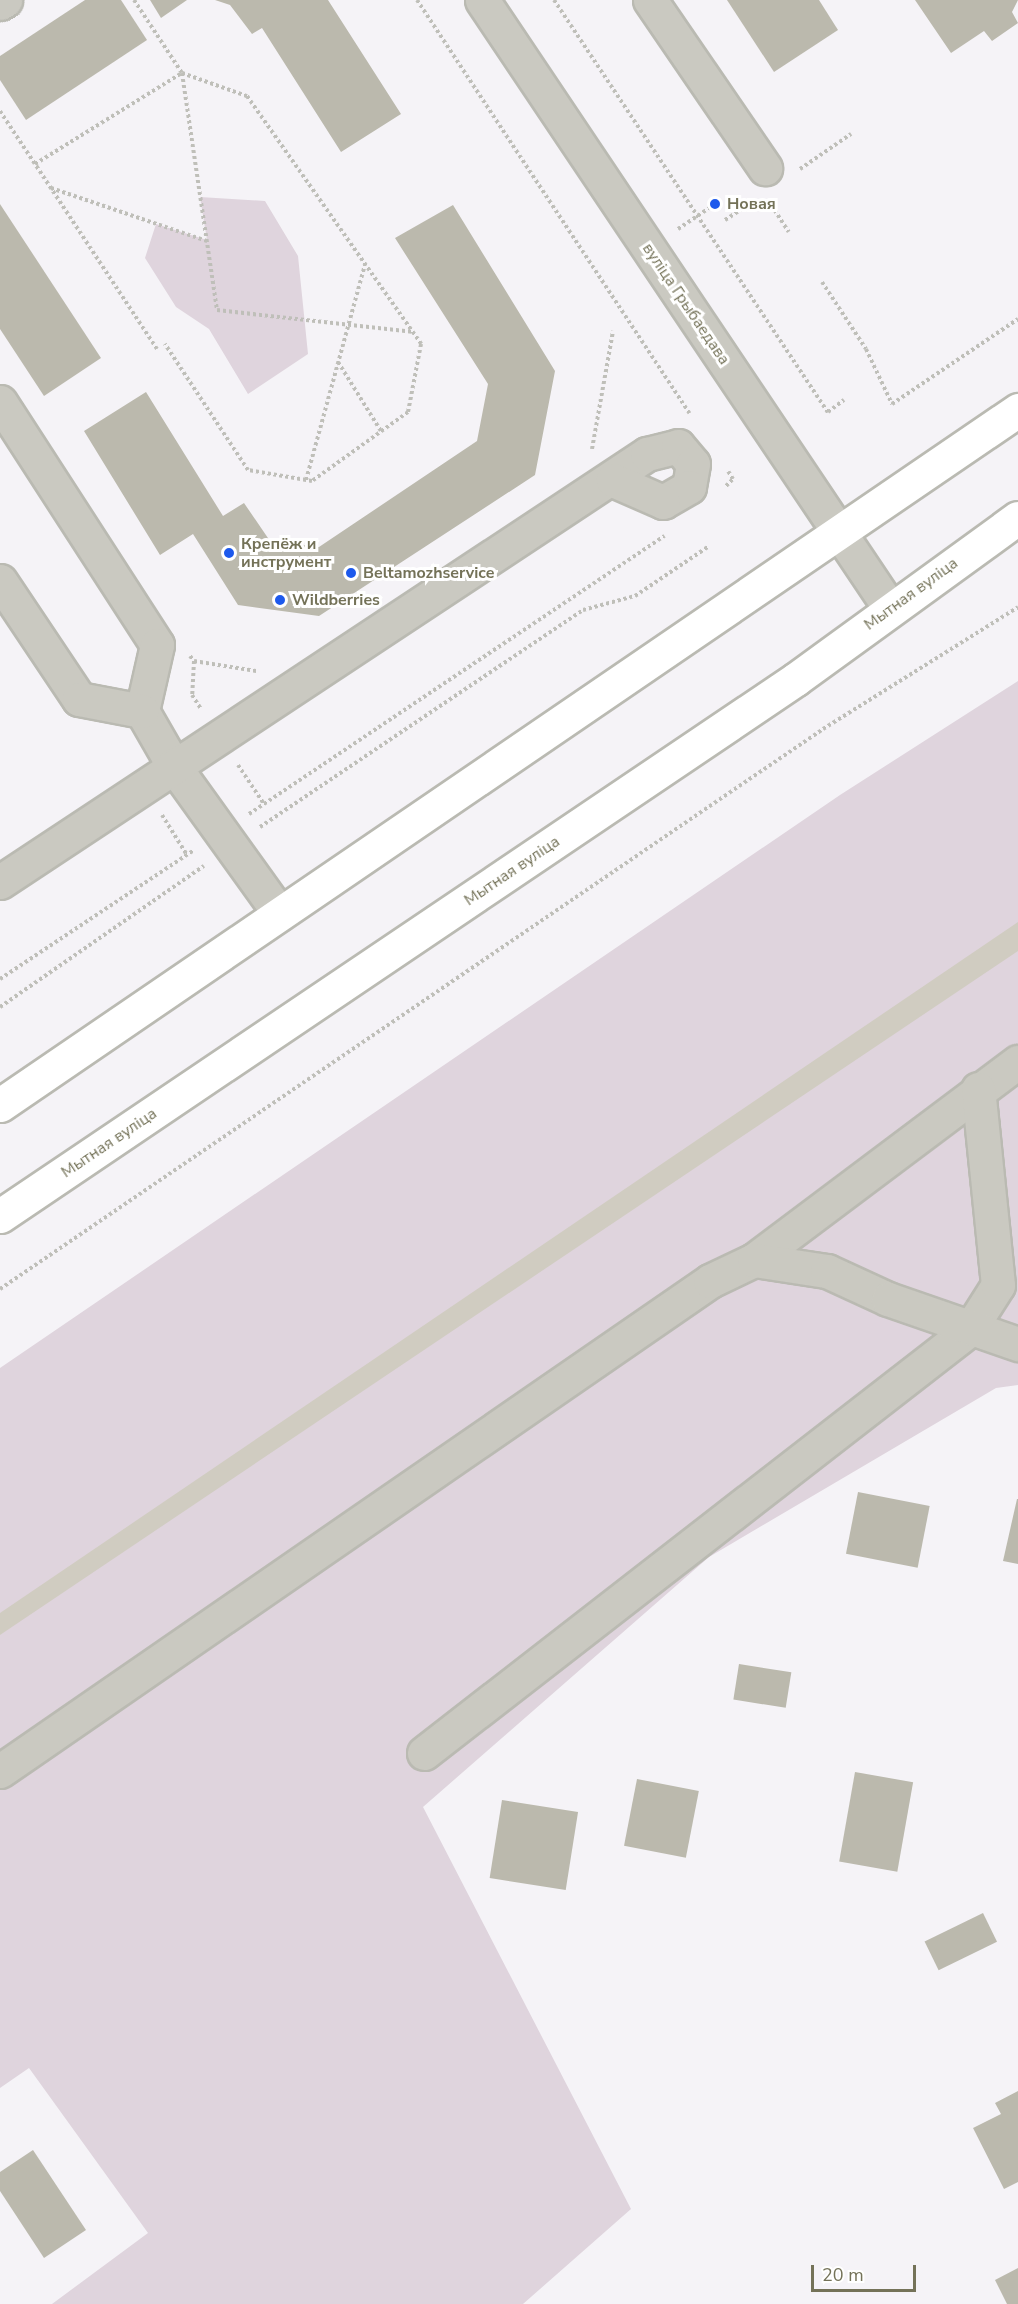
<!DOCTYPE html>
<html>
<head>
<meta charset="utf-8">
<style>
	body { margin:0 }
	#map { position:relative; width:1018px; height:2304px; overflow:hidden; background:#f5f3f7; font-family:"Nunito Sans",sans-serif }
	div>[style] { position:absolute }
	.green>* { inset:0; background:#dfd4dd }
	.water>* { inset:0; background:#d0ccc1 }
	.building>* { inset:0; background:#bbb9ad; transform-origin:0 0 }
	.path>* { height:4px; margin-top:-2px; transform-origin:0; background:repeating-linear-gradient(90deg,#bfbfb9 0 3px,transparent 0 6px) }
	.roads { filter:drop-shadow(2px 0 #babab2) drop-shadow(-2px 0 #babab2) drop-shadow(0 2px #babab2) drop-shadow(0 -2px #babab2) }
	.minor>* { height:33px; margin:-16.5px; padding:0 16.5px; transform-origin:16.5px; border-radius:16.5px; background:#cac9c1 }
	.highway>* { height:33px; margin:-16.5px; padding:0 16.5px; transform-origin:16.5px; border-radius:16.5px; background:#fff }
	.dots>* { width:16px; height:16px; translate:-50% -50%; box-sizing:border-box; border:3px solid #fff; border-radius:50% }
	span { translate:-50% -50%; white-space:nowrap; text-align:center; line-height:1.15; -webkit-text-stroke:6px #fff; paint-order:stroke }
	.poi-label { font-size:16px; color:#747258; font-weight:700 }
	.left { translate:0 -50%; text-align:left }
	.street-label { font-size:16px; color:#747258 }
	.scale { position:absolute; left:811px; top:2265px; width:105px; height:27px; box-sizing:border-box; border:3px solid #747258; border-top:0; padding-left:8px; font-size:18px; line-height:21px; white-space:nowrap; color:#747258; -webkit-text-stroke:4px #fff; paint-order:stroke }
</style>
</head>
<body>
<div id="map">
	<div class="green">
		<i style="clip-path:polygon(200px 197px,265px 201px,298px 256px,308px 354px,248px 394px,209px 329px,176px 307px,145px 258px,156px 224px,207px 240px)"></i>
		<i style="clip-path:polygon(1018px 681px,1018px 1385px,996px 1388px,709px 1557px,423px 1807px,631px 2209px,523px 2304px,52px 2304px,148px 2233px,29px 2068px,0 2088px,0 1368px,840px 795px)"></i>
	</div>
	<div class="water">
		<i style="clip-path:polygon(1018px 922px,1018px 951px,0 1635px,0 1613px)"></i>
	</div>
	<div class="building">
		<i style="clip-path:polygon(85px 0,121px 0,147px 40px,26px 120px,0 80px,0 56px)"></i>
		<i style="clip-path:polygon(150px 0,187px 0,161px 18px)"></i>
		<i style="clip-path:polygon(215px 0,328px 0,401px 114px,341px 152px,262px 28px,252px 34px,230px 5px)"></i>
		<i style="clip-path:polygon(727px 0,819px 0,838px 30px,774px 72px)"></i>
		<i style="clip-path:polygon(915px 0,1018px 0,1012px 12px,1018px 23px,992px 41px,984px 31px,951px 53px)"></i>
		<i style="clip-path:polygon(0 204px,101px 358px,44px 396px,0 329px)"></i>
		<i style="clip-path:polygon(453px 205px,555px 371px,535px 475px,319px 616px,238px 605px,193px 534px,160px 555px,84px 431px,146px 392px,223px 516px,244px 503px,270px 541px,319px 547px,477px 441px,488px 384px,395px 238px)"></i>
		<i style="left:858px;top:1492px;width:73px;height:63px;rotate:11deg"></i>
		<i style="clip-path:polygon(1017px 1499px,1018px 1499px,1018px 1564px,1003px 1561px)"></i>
		<i style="left:739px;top:1664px;width:53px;height:36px;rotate:9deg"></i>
		<i style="left:855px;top:1772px;width:59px;height:91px;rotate:10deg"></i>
		<i style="left:637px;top:1779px;width:63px;height:68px;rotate:11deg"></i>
		<i style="left:502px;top:1800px;width:77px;height:79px;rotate:9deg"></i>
		<i style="left:983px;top:1913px;width:32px;height:65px;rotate:64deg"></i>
		<i style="clip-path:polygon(1018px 2091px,1018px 2182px,1004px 2189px,973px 2128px,1001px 2114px,995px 2103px)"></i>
		<i style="clip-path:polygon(33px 2150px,86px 2230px,44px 2258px,0 2191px,0 2172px)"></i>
		<i style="clip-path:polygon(1018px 2268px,1018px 2304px,1007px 2304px,995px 2280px)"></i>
	</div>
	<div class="path">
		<i style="left:134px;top:0;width:87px;rotate:56.7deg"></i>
		<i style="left:182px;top:73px;width:240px;rotate:81.6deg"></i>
		<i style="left:217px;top:310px;width:196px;rotate:6.4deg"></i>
		<i style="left:417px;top:0;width:495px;rotate:56.6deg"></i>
		<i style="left:554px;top:0;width:495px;rotate:56.4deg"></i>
		<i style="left:828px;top:412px;width:20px;rotate:-37deg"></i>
		<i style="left:0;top:111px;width:64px;rotate:56.6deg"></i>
		<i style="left:800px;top:169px;width:62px;rotate:-34.5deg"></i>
		<i style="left:51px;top:188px;width:165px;rotate:18.8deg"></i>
		<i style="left:768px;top:200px;width:38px;rotate:57deg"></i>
		<i style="left:725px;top:220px;width:35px;rotate:-33deg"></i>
		<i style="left:678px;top:229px;width:45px;rotate:-34deg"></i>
		<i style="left:822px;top:282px;width:80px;rotate:56.7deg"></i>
		<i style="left:866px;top:349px;width:61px;rotate:64.7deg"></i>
		<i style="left:892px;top:404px;width:152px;rotate:-34deg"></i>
		<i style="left:157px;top:349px;width:222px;rotate:-123.4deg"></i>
		<i style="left:35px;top:164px;width:173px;rotate:-31.8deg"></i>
		<i style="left:182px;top:73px;width:69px;rotate:19.5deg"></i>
		<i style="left:247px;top:96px;width:303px;rotate:54.9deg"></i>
		<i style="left:421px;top:344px;width:69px;rotate:100.8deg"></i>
		<i style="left:408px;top:412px;width:118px;rotate:144.3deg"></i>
		<i style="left:312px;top:481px;width:65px;rotate:-170.2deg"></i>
		<i style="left:248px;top:470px;width:151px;rotate:-123.4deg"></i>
		<i style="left:338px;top:362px;width:81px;rotate:58.1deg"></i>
		<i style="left:592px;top:449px;width:120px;rotate:-79.9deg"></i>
		<i style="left:306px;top:480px;width:223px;rotate:-74.7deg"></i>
		<i style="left:726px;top:486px;width:10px;rotate:-45deg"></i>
		<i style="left:733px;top:479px;width:9px;rotate:-122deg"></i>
		<i style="left:190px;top:656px;width:6px;rotate:51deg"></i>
		<i style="left:194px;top:661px;width:63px;rotate:9.2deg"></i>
		<i style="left:194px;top:661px;width:34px;rotate:93deg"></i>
		<i style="left:192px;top:695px;width:17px;rotate:57deg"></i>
		<i style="left:238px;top:765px;width:47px;rotate:56.3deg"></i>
		<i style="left:249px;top:814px;width:500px;rotate:-33.8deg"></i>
		<i style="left:162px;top:815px;width:47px;rotate:58deg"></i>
		<i style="left:260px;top:827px;width:389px;rotate:-33.9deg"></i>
		<i style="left:583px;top:610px;width:54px;rotate:-15.1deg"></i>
		<i style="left:635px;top:596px;width:89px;rotate:-34deg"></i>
		<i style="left:0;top:979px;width:232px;rotate:-33.6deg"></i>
		<i style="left:0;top:1007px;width:248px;rotate:-34.7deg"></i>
		<i style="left:0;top:1289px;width:995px;rotate:-34.23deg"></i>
		<i style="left:823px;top:729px;width:230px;rotate:-32deg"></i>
	</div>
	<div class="roads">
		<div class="minor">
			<i style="left:482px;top:0;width:732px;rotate:56.14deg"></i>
			<i style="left:650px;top:0;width:204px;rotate:55.6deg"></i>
			<i style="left:0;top:3px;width:6px;rotate:-31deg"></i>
			<i style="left:0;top:402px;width:289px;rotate:57.1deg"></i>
			<i style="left:157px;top:645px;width:68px;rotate:102.8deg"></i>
			<i style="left:142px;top:711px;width:62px;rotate:60.1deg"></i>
			<i style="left:173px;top:765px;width:183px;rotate:54.3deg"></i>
			<i style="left:0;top:581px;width:142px;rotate:56.2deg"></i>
			<i style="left:79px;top:699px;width:64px;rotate:10.8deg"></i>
			<i style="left:0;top:882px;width:776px;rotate:-33.49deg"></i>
			<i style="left:647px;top:454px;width:32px;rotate:-14deg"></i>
			<i style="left:678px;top:446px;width:23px;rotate:50deg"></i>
			<i style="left:693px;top:464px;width:23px;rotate:100deg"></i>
			<i style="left:689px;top:487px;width:30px;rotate:150deg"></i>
			<i style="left:663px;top:502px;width:55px;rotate:-156.3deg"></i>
			<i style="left:754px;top:1260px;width:330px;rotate:-36.9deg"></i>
			<i style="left:424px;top:1753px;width:691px;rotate:-37.83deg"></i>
			<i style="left:970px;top:1329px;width:52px;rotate:-57.5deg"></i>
			<i style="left:998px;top:1285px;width:197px;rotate:-95.8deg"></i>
			<i style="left:0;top:1771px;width:863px;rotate:-34.61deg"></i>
			<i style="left:710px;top:1281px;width:49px;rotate:-25.5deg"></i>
			<i style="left:754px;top:1260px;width:74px;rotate:8.6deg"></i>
			<i style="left:827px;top:1271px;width:67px;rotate:24.7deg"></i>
			<i style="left:888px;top:1299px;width:138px;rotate:19.1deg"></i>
		</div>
		<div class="highway">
			<i style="left:0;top:1105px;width:1233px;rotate:-34.32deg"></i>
			<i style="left:0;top:1216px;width:960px;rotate:-34deg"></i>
			<i style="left:796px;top:679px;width:274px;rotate:-36deg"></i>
		</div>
	</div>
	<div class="dots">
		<i style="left:715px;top:204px;background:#1d59ec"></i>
		<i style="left:229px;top:553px;background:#1d59ec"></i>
		<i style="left:351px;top:573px;background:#1d59ec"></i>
		<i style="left:280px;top:600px;background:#1d59ec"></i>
	</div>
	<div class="poi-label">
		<span class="left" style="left:727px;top:204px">Новая</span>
		<span class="left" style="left:241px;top:553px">Крепёж и<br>инструмент</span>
		<span class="left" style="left:363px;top:573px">Beltamozhservice</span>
		<span class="left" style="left:292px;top:600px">Wildberries</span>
	</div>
	<div class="street-label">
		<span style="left:686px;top:304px;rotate:56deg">вуліца Грыбаедава</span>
		<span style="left:911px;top:594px;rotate:-36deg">Мытная вуліца</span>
		<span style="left:512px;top:871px;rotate:-34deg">Мытная вуліца</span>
		<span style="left:109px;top:1143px;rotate:-34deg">Мытная вуліца</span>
	</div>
	<div class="scale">20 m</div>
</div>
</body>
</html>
